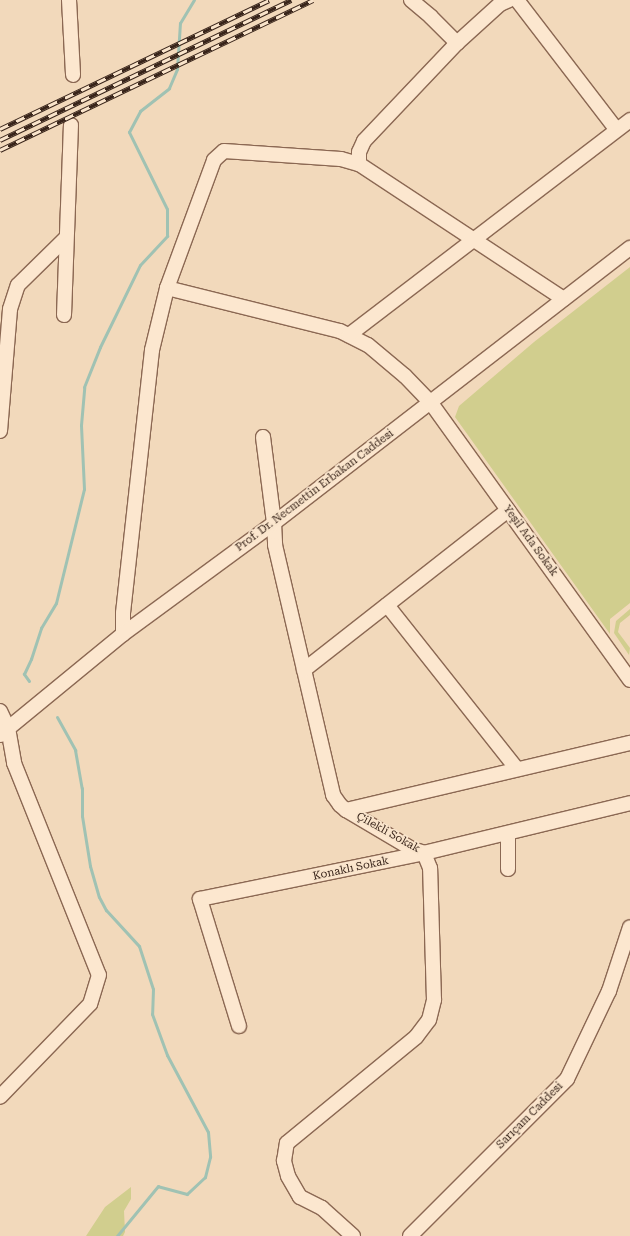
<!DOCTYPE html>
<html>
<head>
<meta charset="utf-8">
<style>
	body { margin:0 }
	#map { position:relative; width:630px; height:1236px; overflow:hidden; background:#f2d9bb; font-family:"Roboto Serif",serif }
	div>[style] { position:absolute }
	.green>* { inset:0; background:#d1ce8e }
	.stream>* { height:3px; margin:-1.5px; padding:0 1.5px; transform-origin:1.5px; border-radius:1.5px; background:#a0c2b3 }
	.roads { filter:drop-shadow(1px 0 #8b6853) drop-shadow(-1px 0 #8b6853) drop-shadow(0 1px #8b6853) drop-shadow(0 -1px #8b6853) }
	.minor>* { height:14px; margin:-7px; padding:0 7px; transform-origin:7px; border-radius:7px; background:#fce7cf }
	.rail>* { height:4.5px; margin-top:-2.25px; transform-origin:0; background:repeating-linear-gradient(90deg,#f9e4cb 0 9px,#38241a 0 18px); box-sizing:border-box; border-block:1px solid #38241a }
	span { translate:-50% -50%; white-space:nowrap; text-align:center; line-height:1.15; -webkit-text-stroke:3.5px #f9e4cb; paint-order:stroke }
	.street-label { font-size:11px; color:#38241a }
</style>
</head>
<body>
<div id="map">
	<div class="green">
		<i style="clip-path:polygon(630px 267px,630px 603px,610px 619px,610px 634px,455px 417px,459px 406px,534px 342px)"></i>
		<i style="clip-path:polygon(630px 609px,630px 615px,620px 623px,618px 632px,630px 648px,629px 655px,614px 633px,616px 621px)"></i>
		<i style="clip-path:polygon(131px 1187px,131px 1199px,124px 1211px,125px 1232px,123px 1236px,86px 1236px,105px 1207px)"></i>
	</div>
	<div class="stream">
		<i style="left:29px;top:681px;width:9px;rotate:-126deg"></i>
		<i style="left:24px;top:674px;width:17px;rotate:-65deg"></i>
		<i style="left:31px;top:659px;width:33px;rotate:-72deg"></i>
		<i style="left:41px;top:628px;width:29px;rotate:-59deg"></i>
		<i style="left:56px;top:603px;width:117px;rotate:-76.2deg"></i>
		<i style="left:84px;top:489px;width:64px;rotate:-92.7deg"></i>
		<i style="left:81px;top:425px;width:38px;rotate:-85deg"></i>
		<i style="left:84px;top:387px;width:43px;rotate:-68.2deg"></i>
		<i style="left:100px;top:347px;width:91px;rotate:-64deg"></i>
		<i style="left:140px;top:265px;width:40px;rotate:-47deg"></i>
		<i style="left:167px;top:236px;width:27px;rotate:-90deg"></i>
		<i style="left:167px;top:209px;width:86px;rotate:-116.3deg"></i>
		<i style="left:129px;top:132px;width:24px;rotate:-62deg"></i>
		<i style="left:140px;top:111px;width:37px;rotate:-38deg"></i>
		<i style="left:169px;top:88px;width:21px;rotate:-67deg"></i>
		<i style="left:177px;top:69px;width:46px;rotate:-86.3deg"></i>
		<i style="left:180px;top:23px;width:27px;rotate:-59deg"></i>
		<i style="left:57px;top:717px;width:38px;rotate:61deg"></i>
		<i style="left:75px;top:750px;width:39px;rotate:80deg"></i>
		<i style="left:82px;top:788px;width:28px;rotate:90deg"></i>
		<i style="left:82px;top:816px;width:51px;rotate:80.9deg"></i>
		<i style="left:90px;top:866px;width:32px;rotate:74deg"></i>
		<i style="left:99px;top:897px;width:15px;rotate:62deg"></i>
		<i style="left:106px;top:910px;width:49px;rotate:47.5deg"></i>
		<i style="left:139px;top:946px;width:45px;rotate:72deg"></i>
		<i style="left:153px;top:989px;width:25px;rotate:92deg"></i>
		<i style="left:152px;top:1014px;width:44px;rotate:69.9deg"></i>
		<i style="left:167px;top:1055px;width:87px;rotate:62deg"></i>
		<i style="left:208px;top:1132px;width:25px;rotate:85deg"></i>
		<i style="left:210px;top:1157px;width:21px;rotate:104deg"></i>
		<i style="left:205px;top:1177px;width:25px;rotate:137deg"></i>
		<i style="left:187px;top:1194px;width:30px;rotate:-165deg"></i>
		<i style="left:158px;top:1186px;width:65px;rotate:129.4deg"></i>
	</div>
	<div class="roads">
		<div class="minor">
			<i style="left:69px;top:0;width:75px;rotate:86.9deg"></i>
			<i style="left:411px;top:0;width:26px;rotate:40deg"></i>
			<i style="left:431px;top:17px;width:37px;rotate:45deg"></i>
			<i style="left:509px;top:0;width:10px;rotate:156deg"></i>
			<i style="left:500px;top:4px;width:58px;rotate:137.8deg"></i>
			<i style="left:457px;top:43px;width:135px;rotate:133.5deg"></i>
			<i style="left:364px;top:141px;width:12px;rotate:114deg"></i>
			<i style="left:359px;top:152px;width:12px;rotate:90deg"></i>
			<i style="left:359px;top:164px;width:245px;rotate:33.4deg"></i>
			<i style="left:517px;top:0;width:163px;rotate:52.5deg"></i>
			<i style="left:167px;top:288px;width:178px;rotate:14deg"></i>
			<i style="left:340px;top:331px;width:31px;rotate:27deg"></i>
			<i style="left:368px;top:345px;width:48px;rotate:40deg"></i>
			<i style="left:405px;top:376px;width:37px;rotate:46deg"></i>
			<i style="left:431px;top:403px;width:341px;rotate:54.3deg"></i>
			<i style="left:64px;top:315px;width:190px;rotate:-87.9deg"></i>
			<i style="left:349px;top:335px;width:354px;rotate:-37.4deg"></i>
			<i style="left:0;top:431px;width:122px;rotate:-85.3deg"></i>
			<i style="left:10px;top:309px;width:25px;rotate:-72deg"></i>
			<i style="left:18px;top:285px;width:66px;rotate:-44.4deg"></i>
			<i style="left:263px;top:437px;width:87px;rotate:82.7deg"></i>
			<i style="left:274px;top:523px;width:22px;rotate:87deg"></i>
			<i style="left:275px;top:545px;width:257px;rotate:76.9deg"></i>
			<i style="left:333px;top:795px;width:12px;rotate:55deg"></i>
			<i style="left:340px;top:805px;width:8px;rotate:40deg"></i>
			<i style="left:346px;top:810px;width:77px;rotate:30.6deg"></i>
			<i style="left:412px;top:849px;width:13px;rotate:18deg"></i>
			<i style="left:387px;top:605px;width:209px;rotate:51.6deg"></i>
			<i style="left:123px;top:634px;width:21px;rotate:-90deg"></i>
			<i style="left:123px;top:613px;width:265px;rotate:-83.7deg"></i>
			<i style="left:152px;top:350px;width:64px;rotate:-76.4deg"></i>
			<i style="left:167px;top:288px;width:136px;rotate:-69.8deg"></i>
			<i style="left:214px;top:160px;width:13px;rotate:-42deg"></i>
			<i style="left:224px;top:151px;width:117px;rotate:3.9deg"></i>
			<i style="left:341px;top:159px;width:19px;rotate:16deg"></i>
			<i style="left:304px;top:670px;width:259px;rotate:-38.1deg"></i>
			<i style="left:0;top:711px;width:19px;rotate:65deg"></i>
			<i style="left:8px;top:728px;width:36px;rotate:80deg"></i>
			<i style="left:14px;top:763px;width:228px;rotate:68.2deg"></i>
			<i style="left:99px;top:975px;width:30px;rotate:107deg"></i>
			<i style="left:90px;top:1004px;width:129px;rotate:134.1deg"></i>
			<i style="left:0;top:735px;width:159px;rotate:-39.4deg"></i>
			<i style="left:123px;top:634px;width:187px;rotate:-36.3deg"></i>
			<i style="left:274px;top:523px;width:450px;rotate:-37.7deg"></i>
			<i style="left:346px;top:810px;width:292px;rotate:-13.3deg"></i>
			<i style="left:508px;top:834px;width:35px;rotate:90deg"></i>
			<i style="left:239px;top:1026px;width:133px;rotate:-107.1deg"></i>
			<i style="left:200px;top:899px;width:229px;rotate:-11.6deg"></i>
			<i style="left:424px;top:853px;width:212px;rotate:-13.6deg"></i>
			<i style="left:353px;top:1236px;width:42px;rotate:-137.9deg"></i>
			<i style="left:322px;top:1208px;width:25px;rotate:-153deg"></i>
			<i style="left:300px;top:1197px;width:24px;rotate:-120deg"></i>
			<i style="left:288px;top:1176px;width:16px;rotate:-105deg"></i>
			<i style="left:284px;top:1161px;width:18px;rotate:-81deg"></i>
			<i style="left:287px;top:1143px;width:167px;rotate:-39.4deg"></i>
			<i style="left:416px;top:1037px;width:21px;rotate:-53deg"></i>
			<i style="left:429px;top:1020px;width:21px;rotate:-76deg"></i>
			<i style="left:434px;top:1000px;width:132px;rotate:-91.7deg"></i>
			<i style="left:430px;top:868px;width:16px;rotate:-112deg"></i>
			<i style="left:410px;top:1236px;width:222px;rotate:-45deg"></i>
			<i style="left:567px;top:1079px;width:98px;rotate:-64.5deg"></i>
			<i style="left:609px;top:991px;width:67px;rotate:-71.8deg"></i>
		</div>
	</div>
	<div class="rail">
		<i style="left:0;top:129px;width:298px;rotate:-25.6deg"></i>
		<i style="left:0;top:140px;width:323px;rotate:-25.7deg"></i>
		<i style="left:0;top:150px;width:347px;rotate:-25.6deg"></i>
	</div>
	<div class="street-label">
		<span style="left:315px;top:491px;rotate:-37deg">Prof. Dr. Necmettin Erbakan Caddesi</span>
		<span style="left:530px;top:541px;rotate:54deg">Yeşil Ada Sokak</span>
		<span style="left:388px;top:833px;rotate:29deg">Çilekli Sokak</span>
		<span style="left:351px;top:869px;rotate:-12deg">Konaklı Sokak</span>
		<span style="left:530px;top:1116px;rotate:-45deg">Sarıçam Caddesi</span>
	</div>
</div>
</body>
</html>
